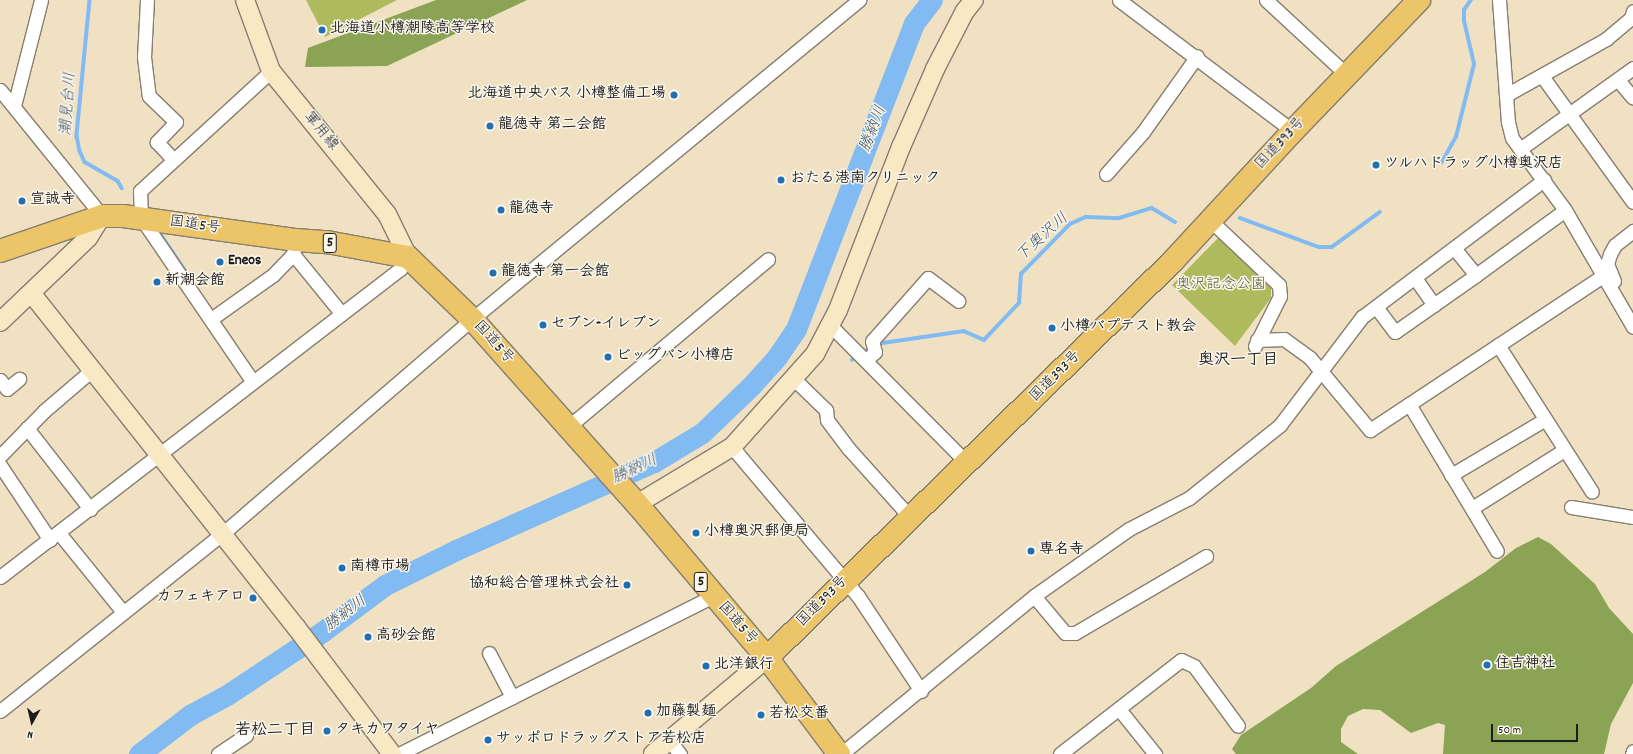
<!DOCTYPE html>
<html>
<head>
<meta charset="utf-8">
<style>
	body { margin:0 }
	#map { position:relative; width:1633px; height:754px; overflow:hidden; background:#f1e1c3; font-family:Dekko,"Klee One",sans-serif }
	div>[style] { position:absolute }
	.green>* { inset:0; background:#aebb5d }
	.forest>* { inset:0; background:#8aa354 }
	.stream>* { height:3.5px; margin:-1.75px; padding:0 1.75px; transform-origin:1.75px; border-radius:1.75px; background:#82bbf2 }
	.river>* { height:21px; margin:-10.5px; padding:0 10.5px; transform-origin:10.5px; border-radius:10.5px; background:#82bbf2 }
	.roads { filter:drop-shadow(1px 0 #867e70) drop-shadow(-1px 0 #867e70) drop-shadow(0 1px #867e70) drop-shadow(0 -1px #867e70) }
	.street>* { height:13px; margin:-6.5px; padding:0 6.5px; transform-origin:6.5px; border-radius:6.5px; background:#fff }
	.secondary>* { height:18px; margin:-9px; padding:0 9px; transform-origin:9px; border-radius:9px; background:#f8e8c3 }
	.highway>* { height:22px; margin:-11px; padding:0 11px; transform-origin:11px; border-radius:11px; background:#edc569 }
	.dots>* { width:11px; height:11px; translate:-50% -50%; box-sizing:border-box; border:2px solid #fbf7ec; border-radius:50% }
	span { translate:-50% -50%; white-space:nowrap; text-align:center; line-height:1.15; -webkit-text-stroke:3px #fbf7ec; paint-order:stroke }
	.shield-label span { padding:1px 3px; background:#fbf7ec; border:1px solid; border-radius:3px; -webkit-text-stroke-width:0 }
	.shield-label { font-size:14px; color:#1c1c1c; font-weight:700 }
	.poi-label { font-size:15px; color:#1c1c1c; font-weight:700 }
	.left { translate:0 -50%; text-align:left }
	.right { translate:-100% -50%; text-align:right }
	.street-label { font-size:15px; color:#1c1c1c }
	.park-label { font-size:15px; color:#565c36 }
	.water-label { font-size:16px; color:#405467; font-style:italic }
	.neighbourhood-label { font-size:16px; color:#1c1c1c; font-weight:700 }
	.north { position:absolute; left:12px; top:702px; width:40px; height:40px; -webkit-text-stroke:3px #fbf7ec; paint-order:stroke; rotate:188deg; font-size:11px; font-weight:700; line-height:16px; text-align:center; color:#1c1c1c }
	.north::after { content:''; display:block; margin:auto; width:14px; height:18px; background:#1c1c1c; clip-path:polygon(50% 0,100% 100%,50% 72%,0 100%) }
	.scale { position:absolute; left:1491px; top:724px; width:87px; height:18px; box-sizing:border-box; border:2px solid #1c1c1c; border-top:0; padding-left:5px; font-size:12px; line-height:14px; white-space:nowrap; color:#1c1c1c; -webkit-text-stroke:3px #fbf7ec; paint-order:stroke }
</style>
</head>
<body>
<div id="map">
	<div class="green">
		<i style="clip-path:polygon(306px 0,397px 0,325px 37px)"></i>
		<i style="clip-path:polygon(1219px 237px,1271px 287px,1271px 298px,1235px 346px,1172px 285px)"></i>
	</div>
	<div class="forest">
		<i style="clip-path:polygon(436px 0,527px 0,387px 66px,305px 67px,308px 48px)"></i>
		<i style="clip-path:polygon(1538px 537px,1551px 544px,1595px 584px,1609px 608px,1633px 634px,1633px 683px,1611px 724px,1604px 754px,1443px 754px,1445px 725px,1438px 723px,1411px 733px,1380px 710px,1363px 709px,1348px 716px,1341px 729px,1341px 742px,1358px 754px,1236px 754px,1232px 749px,1241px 735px,1311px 688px,1336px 666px,1485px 572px,1516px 548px)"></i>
	</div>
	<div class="stream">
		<i style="left:90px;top:0;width:137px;rotate:95.5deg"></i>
		<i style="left:77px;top:136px;width:15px;rotate:79deg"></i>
		<i style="left:80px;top:151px;width:12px;rotate:66deg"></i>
		<i style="left:85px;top:162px;width:38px;rotate:30deg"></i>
		<i style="left:118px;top:181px;width:8px;rotate:60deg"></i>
		<i style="left:1442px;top:162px;width:29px;rotate:-61deg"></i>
		<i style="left:1456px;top:137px;width:75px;rotate:-76.1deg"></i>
		<i style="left:1474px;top:64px;width:44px;rotate:-103.1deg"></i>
		<i style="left:1464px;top:21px;width:11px;rotate:-90deg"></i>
		<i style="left:1464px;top:10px;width:12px;rotate:-55deg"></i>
		<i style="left:1240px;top:218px;width:84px;rotate:20.2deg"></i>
		<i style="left:1319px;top:247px;width:13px"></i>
		<i style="left:1332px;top:247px;width:59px;rotate:-36.1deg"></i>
		<i style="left:162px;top:236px;width:41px;rotate:55.9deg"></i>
		<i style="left:876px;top:344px;width:89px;rotate:-8.4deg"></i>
		<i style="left:964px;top:331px;width:22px;rotate:24deg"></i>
		<i style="left:984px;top:340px;width:51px;rotate:-46.6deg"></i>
		<i style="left:1019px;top:303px;width:29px;rotate:-86deg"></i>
		<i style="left:1021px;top:274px;width:70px;rotate:-45.6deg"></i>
		<i style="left:1070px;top:224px;width:17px;rotate:-24deg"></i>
		<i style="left:1086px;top:217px;width:33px;rotate:2deg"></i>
		<i style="left:1119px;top:218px;width:34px;rotate:-17deg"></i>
		<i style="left:1152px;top:208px;width:27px;rotate:31deg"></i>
		<i style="left:852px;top:360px;width:23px;rotate:-34deg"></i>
	</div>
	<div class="river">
		<i style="left:139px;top:754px;width:64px;rotate:-37.4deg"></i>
		<i style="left:190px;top:715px;width:42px;rotate:-28.4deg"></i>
		<i style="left:227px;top:695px;width:114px;rotate:-33.6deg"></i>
		<i style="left:322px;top:632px;width:79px;rotate:-36.7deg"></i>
		<i style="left:385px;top:585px;width:79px;rotate:-26.2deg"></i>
		<i style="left:456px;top:550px;width:217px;rotate:-24deg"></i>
		<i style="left:654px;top:462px;width:56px;rotate:-31.1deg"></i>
		<i style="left:702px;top:433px;width:68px;rotate:-43.8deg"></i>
		<i style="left:751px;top:386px;width:39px;rotate:-48deg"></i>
		<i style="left:777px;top:357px;width:34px;rotate:-56deg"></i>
		<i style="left:796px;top:329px;width:328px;rotate:-68.9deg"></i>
		<i style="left:914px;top:23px;width:29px;rotate:-52deg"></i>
	</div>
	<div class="roads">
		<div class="street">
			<i style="left:147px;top:0;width:57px;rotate:93deg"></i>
			<i style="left:144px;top:57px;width:39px;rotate:83deg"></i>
			<i style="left:149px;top:96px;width:37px;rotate:44deg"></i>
			<i style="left:176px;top:122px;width:28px;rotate:134deg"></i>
			<i style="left:157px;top:142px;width:23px;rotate:47deg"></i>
			<i style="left:1119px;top:0;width:218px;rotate:37deg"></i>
			<i style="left:1266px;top:0;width:110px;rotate:42.8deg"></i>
			<i style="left:1499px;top:0;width:122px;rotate:85.8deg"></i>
			<i style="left:1508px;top:122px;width:16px;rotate:76deg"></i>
			<i style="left:1512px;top:138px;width:89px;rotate:53.6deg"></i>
			<i style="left:1565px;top:210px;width:135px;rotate:59.8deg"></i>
			<i style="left:1542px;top:76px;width:155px;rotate:54.2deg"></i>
			<i style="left:1618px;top:80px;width:23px;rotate:50deg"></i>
			<i style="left:0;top:90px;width:162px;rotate:51deg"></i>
			<i style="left:1506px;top:95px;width:115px;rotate:-29.2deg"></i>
			<i style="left:1606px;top:39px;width:33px;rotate:-40deg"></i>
			<i style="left:1631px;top:18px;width:7px;rotate:-74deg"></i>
			<i style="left:14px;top:106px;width:109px;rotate:-75.7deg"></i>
			<i style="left:1520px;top:149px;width:139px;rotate:-35.6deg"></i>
			<i style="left:1106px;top:174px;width:56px;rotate:-48.6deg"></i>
			<i style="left:1143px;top:132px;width:93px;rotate:-54.6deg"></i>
			<i style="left:1211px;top:221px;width:93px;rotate:43.3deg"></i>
			<i style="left:1279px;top:285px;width:11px;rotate:85deg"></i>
			<i style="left:1280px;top:296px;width:56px;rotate:116.6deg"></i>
			<i style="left:1454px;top:248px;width:35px;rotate:51deg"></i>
			<i style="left:1476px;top:275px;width:110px;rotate:-36.1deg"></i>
			<i style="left:293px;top:254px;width:77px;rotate:50.8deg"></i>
			<i style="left:1415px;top:278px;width:33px;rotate:55deg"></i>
			<i style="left:1614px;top:281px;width:18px;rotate:-112deg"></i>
			<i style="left:1607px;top:264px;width:10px;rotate:-73deg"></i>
			<i style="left:1610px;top:254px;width:10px;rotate:-61deg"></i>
			<i style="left:1615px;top:245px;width:23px;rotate:-38deg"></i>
			<i style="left:1376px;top:307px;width:31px;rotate:53deg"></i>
			<i style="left:1395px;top:332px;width:99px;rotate:-35.1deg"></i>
			<i style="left:211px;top:319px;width:76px;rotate:-35.4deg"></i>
			<i style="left:273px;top:275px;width:29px;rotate:-46deg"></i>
			<i style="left:293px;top:254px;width:14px;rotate:-78deg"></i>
			<i style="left:830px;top:325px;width:193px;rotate:45.2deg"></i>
			<i style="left:1257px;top:340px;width:27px;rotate:-2deg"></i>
			<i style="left:1284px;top:339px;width:32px;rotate:36deg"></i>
			<i style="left:1310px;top:358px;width:94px;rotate:50.2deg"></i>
			<i style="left:1370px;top:430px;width:279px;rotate:-33.5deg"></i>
			<i style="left:1498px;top:345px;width:174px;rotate:57.4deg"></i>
			<i style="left:866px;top:360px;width:12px;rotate:-42deg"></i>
			<i style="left:875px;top:352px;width:11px;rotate:-105deg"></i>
			<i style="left:872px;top:341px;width:84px;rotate:-48.4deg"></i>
			<i style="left:928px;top:278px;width:38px;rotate:37deg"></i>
			<i style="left:794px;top:379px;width:45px;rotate:44.1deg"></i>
			<i style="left:826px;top:410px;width:10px;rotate:84deg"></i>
			<i style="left:827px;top:420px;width:36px;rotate:53deg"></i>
			<i style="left:849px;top:449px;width:91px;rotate:48.1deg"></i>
			<i style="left:0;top:380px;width:11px;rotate:52deg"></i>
			<i style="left:7px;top:389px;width:16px;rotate:-40deg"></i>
			<i style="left:253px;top:382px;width:199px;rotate:-124.3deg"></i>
			<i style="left:141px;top:218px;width:27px;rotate:-92deg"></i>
			<i style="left:140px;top:191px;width:178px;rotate:-42.5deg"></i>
			<i style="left:1409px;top:404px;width:171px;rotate:59.1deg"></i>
			<i style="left:568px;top:427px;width:261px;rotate:-40deg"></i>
			<i style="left:27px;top:428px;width:103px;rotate:52.1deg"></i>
			<i style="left:732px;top:447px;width:195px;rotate:49.8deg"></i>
			<i style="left:858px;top:596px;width:114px;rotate:56.4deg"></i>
			<i style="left:0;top:456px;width:63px;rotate:-45.6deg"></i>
			<i style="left:44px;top:411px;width:65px;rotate:-40.6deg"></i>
			<i style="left:0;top:465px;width:90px;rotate:56.3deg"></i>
			<i style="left:1451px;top:475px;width:108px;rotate:-30.6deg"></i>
			<i style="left:1571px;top:507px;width:63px;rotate:9.2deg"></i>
			<i style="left:1472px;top:508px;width:109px;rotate:-32.2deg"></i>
			<i style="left:59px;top:533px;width:102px;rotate:51deg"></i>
			<i style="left:0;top:577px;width:505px;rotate:-37.6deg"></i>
			<i style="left:400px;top:269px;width:14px;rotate:-56deg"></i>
			<i style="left:1034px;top:596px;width:48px;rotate:50deg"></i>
			<i style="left:1065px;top:633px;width:10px"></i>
			<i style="left:1075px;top:633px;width:152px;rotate:-30.4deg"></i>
			<i style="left:489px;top:653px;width:50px;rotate:62.4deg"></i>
			<i style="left:1119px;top:709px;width:58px;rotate:51.3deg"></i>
			<i style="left:0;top:711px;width:284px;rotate:-38.6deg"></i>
			<i style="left:222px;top:534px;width:330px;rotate:-40.7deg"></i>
			<i style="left:472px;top:319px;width:502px;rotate:-39.5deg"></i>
			<i style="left:669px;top:740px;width:18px;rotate:52deg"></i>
			<i style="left:218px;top:754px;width:34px;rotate:-34deg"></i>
			<i style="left:399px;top:754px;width:352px;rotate:-26.7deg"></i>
			<i style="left:841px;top:754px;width:249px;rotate:-39.3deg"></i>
			<i style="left:1034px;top:596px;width:116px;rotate:-35.2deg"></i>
			<i style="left:1129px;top:529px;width:68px;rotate:-27.3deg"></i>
			<i style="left:1189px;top:498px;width:117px;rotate:-38.7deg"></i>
			<i style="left:1280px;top:425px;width:136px;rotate:-52.8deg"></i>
			<i style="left:1362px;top:317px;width:228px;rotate:-37deg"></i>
			<i style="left:1060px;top:754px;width:153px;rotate:-37.8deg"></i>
			<i style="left:1181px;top:660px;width:14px;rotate:25deg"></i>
			<i style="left:1194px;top:666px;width:74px;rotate:53.7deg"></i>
			<i style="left:1632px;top:754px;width:3px;rotate:-72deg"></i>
		</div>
		<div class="secondary">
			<i style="left:245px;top:0;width:76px;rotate:69.9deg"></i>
			<i style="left:271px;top:71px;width:184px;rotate:51deg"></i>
			<i style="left:387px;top:214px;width:48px;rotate:64deg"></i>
			<i style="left:32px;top:294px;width:425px;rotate:51.6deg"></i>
			<i style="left:296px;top:627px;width:159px;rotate:52.9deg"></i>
			<i style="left:0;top:322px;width:122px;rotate:-43.7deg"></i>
			<i style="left:88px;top:238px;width:26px;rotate:-58deg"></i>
			<i style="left:637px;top:504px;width:111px;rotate:-31deg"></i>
			<i style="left:732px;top:447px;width:125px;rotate:-48.3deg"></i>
			<i style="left:815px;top:354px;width:50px;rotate:-62.4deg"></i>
			<i style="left:838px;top:310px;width:175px;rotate:-68.9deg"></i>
			<i style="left:901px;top:147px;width:85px;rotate:-66.4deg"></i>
			<i style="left:935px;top:69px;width:65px;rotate:-62.7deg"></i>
			<i style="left:965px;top:11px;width:14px;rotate:-51deg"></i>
			<i style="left:653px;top:754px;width:149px;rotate:-40.1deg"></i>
		</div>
		<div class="highway">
			<i style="left:0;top:251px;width:108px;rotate:-18.9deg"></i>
			<i style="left:102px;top:216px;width:21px"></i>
			<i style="left:123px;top:216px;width:175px;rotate:7.9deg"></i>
			<i style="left:296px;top:240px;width:31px;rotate:4deg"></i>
			<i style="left:327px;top:242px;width:82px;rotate:10.5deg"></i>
			<i style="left:408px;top:257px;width:89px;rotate:44.1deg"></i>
			<i style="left:472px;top:319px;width:248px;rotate:48.3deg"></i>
			<i style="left:637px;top:504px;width:202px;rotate:49.8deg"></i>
			<i style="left:767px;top:658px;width:120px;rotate:53.1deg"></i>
			<i style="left:767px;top:658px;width:568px;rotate:-44.36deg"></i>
			<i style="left:1173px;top:261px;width:177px;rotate:-47.3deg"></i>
			<i style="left:1293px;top:131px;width:182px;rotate:-46.1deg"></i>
		</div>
	</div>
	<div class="dots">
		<i style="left:322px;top:30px;background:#1f6fb2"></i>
		<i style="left:674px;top:95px;background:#1f6fb2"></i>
		<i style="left:490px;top:126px;background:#1f6fb2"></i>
		<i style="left:1376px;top:165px;background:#1f6fb2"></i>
		<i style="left:781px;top:180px;background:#1f6fb2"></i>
		<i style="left:22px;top:201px;background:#1f6fb2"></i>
		<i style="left:501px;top:210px;background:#1f6fb2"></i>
		<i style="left:220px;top:262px;background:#1f6fb2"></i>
		<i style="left:493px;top:273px;background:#1f6fb2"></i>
		<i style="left:157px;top:282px;background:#1f6fb2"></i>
		<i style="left:543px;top:325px;background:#1f6fb2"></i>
		<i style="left:1052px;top:328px;background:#1f6fb2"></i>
		<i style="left:608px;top:357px;background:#1f6fb2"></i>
		<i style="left:696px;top:533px;background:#1f6fb2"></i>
		<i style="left:1031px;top:551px;background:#1f6fb2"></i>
		<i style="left:342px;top:568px;background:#1f6fb2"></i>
		<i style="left:627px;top:585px;background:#1f6fb2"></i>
		<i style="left:253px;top:598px;background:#1f6fb2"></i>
		<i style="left:368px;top:637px;background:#1f6fb2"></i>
		<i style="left:1487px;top:665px;background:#1f6fb2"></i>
		<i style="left:706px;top:666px;background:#1f6fb2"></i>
		<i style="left:648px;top:713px;background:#1f6fb2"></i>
		<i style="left:761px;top:715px;background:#1f6fb2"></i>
		<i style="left:327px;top:731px;background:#1f6fb2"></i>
		<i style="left:488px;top:740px;background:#1f6fb2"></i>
	</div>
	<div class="shield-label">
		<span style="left:330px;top:243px">5</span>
		<span style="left:701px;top:582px">5</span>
	</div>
	<div class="poi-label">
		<span class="left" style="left:330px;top:30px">北海道小樽潮陵高等学校</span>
		<span class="right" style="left:666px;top:95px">北海道中央バス 小樽整備工場</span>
		<span class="left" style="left:498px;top:126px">龍徳寺 第二会館</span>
		<span class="left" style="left:1384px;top:165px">ツルハドラッグ小樽奥沢店</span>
		<span class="left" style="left:790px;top:180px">おたる港南クリニック</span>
		<span class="left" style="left:30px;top:201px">宣誠寺</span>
		<span class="left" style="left:509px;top:210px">龍徳寺</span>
		<span class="left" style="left:228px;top:262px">Eneos</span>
		<span class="left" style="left:501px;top:273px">龍徳寺 第一会館</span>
		<span class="left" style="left:165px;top:282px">新潮会館</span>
		<span class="left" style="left:551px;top:325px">セブン-イレブン</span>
		<span class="left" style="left:1060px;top:328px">小樽バプテスト教会</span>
		<span class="left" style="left:616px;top:357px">ビッグバン小樽店</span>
		<span class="left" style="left:704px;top:533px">小樽奥沢郵便局</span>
		<span class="left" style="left:1039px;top:551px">専名寺</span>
		<span class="left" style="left:350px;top:568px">南樽市場</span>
		<span class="right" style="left:619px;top:585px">協和総合管理株式会社</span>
		<span class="right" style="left:245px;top:598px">カフェキアロ</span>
		<span class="left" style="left:376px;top:637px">高砂会館</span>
		<span class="left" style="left:1495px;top:665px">住吉神社</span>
		<span class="left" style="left:714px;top:666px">北洋銀行</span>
		<span class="left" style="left:656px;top:713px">加藤製麺</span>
		<span class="left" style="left:769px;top:715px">若松交番</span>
		<span class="left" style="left:335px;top:731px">タキカワタイヤ</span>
		<span class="left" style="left:496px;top:740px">サッポロドラッグストア若松店</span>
	</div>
	<div class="street-label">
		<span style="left:320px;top:132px;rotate:50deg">軍用線</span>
		<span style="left:1281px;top:144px;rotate:-47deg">国道393号</span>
		<span style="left:195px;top:226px;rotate:8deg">国道5号</span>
		<span style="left:493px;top:343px;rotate:48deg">国道5号</span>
		<span style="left:1056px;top:377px;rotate:-45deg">国道393号</span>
		<span style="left:823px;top:602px;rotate:-45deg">国道393号</span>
		<span style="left:737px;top:624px;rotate:49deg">国道5号</span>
	</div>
	<div class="park-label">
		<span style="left:1221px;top:286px">奥沢記念公園</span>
	</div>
	<div class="water-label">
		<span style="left:69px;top:104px;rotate:-86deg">潮見台川</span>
		<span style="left:874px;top:129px;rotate:-69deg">勝納川</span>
		<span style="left:1043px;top:238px;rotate:-42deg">下奥沢川</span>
		<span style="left:635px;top:470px;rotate:-25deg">勝納川</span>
		<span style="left:346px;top:614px;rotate:-37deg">勝納川</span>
	</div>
	<div class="neighbourhood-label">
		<span style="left:1238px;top:361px">奥沢一丁目</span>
		<span style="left:275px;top:731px">若松二丁目</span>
	</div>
	<div class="north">N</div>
	<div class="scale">50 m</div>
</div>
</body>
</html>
